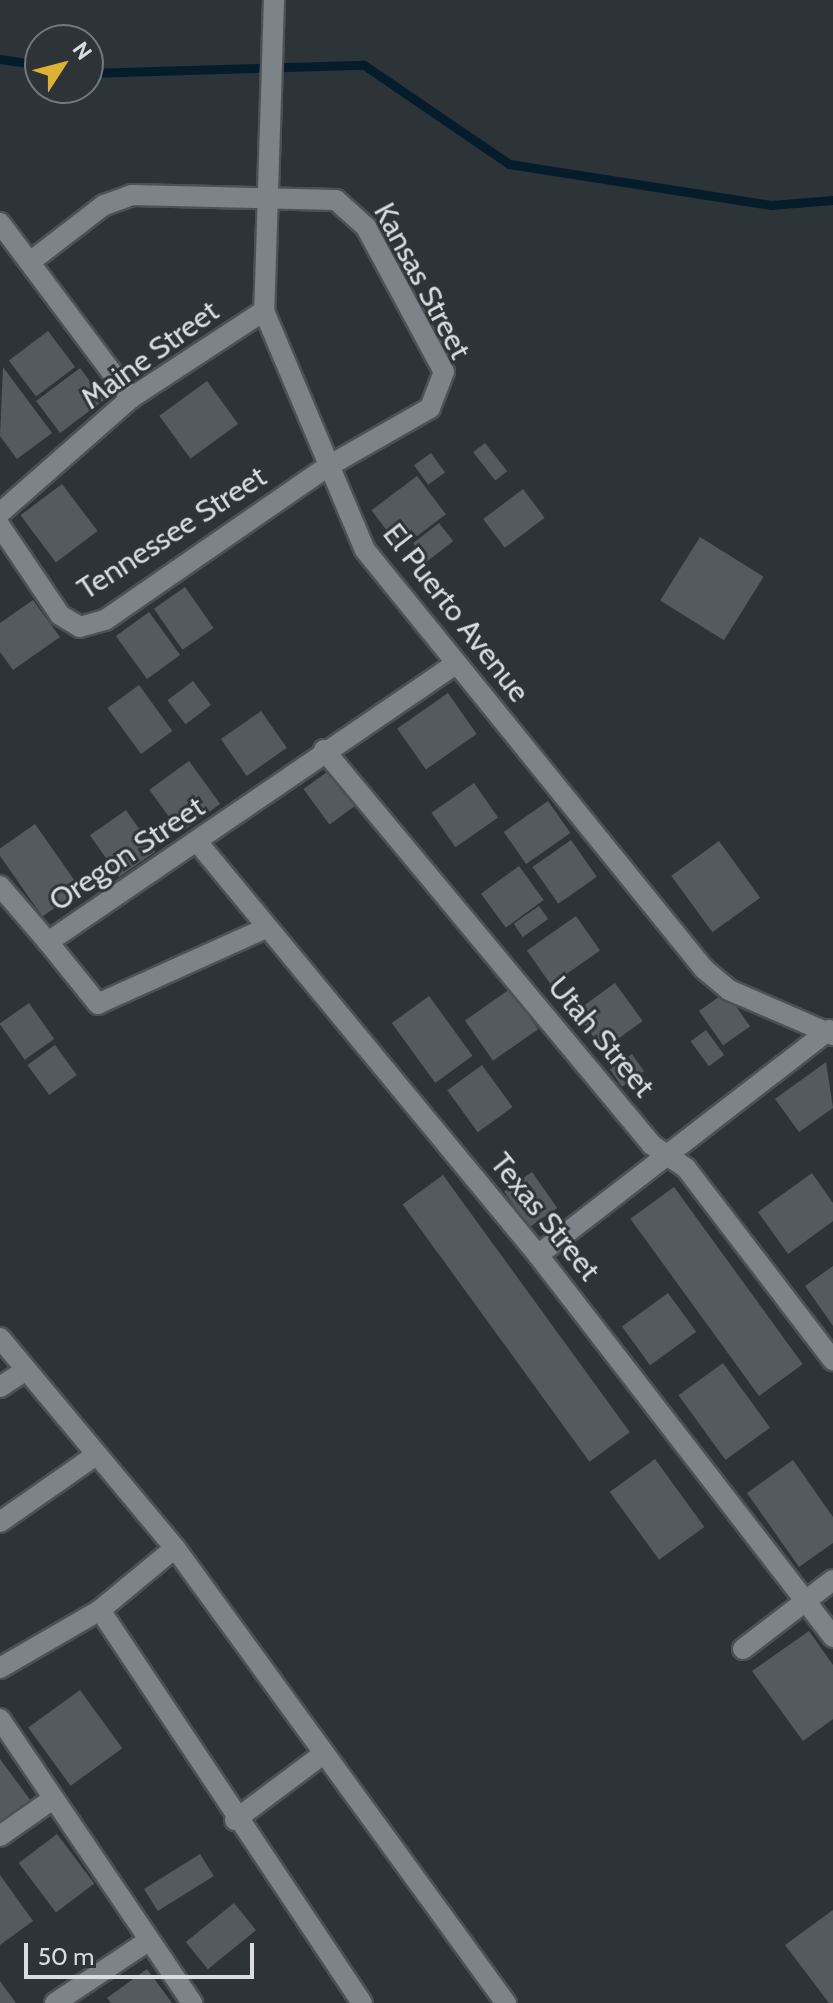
<!DOCTYPE html>
<html>
<head>
<meta charset="utf-8">
<style>
	body { margin:0 }
	#map { position:relative; width:833px; height:2003px; overflow:hidden; background:#2d3438; font-family:Cabin,sans-serif }
	div>[style] { position:absolute }
	.stream>* { height:9px; margin:-4.5px; padding:0 4.5px; transform-origin:4.5px; border-radius:4.5px; background:#051d2b }
	.building>* { inset:0; background:#535b60; transform-origin:0 0 }
	.roads { filter:drop-shadow(2px 0 #4c5156) drop-shadow(-2px 0 #4c5156) drop-shadow(0 2px #4c5156) drop-shadow(0 -2px #4c5156) }
	.minor>* { height:20px; margin:-10px; padding:0 10px; transform-origin:10px; border-radius:10px; background:#7c8489 }
	span { translate:-50% -50%; white-space:nowrap; text-align:center; line-height:1.15; -webkit-text-stroke:6px #2d3438; paint-order:stroke }
	.street-label { font-size:30px; color:#d9dde0 }
	.north { position:absolute; left:24px; top:24px; width:80px; height:80px; box-sizing:border-box; background:#2d3438; border:2px solid #72787b; border-radius:50%; rotate:54deg; font-size:22px; font-weight:700; line-height:32px; text-align:center; color:#d9dde0 }
	.north::after { content:''; display:block; margin:auto; width:28px; height:36px; background:#dfb133; clip-path:polygon(50% 0,100% 100%,50% 72%,0 100%) }
	.scale { position:absolute; left:24px; top:1943px; width:230px; height:36px; box-sizing:border-box; border:4px solid #d9dde0; border-top:0; padding-left:10px; font-size:24px; line-height:28px; white-space:nowrap; color:#d9dde0; -webkit-text-stroke:6px #2d3438; paint-order:stroke }
</style>
</head>
<body>
<div id="map">
	<div class="stream">
		<i style="left:0;top:59px;width:40px;rotate:8.5deg"></i>
		<i style="left:88px;top:73px;width:276px;rotate:-1.7deg"></i>
		<i style="left:364px;top:65px;width:176px;rotate:34.3deg"></i>
		<i style="left:509px;top:164px;width:265px;rotate:8.9deg"></i>
		<i style="left:771px;top:205px;width:62px;rotate:-4.6deg"></i>
	</div>
	<div class="building">
		<i style="left:48px;top:331px;width:45px;height:49px;rotate:53deg"></i>
		<i style="clip-path:polygon(3px 367px,52px 433px,17px 459px,0 436px)"></i>
		<i style="left:80px;top:368px;width:40px;height:55px;rotate:53deg"></i>
		<i style="left:207px;top:381px;width:53px;height:59px;rotate:54deg"></i>
		<i style="left:485px;top:443px;width:36px;height:15px;rotate:52deg"></i>
		<i style="left:431px;top:453px;width:24px;height:21px;rotate:54deg"></i>
		<i style="left:417px;top:476px;width:48px;height:57px;rotate:53deg"></i>
		<i style="left:62px;top:484px;width:59px;height:52px;rotate:53deg"></i>
		<i style="left:523px;top:489px;width:36px;height:50px;rotate:53deg"></i>
		<i style="left:439px;top:523px;width:23px;height:33px;rotate:52deg"></i>
		<i style="left:700px;top:537px;width:75px;height:75px;rotate:32deg"></i>
		<i style="left:185px;top:587px;width:50px;height:38px;rotate:55deg"></i>
		<i style="clip-path:polygon(33px 600px,60px 637px,13px 670px,0 652px,0 623px)"></i>
		<i style="left:149px;top:612px;width:53px;height:41px;rotate:54deg"></i>
		<i style="left:193px;top:681px;width:30px;height:32px;rotate:53deg"></i>
		<i style="left:139px;top:685px;width:57px;height:39px;rotate:54deg"></i>
		<i style="left:448px;top:693px;width:50px;height:62px;rotate:55deg"></i>
		<i style="left:261px;top:711px;width:45px;height:49px;rotate:55deg"></i>
		<i style="left:189px;top:761px;width:53px;height:49px;rotate:54deg"></i>
		<i style="left:331px;top:769px;width:44px;height:34px;rotate:54deg"></i>
		<i style="left:474px;top:783px;width:42px;height:52px;rotate:55deg"></i>
		<i style="left:548px;top:801px;width:39px;height:54px;rotate:55deg"></i>
		<i style="left:126px;top:810px;width:51px;height:44px;rotate:55deg"></i>
		<i style="left:35px;top:824px;width:80px;height:47px;rotate:55deg"></i>
		<i style="left:571px;top:840px;width:45px;height:47px;rotate:55deg"></i>
		<i style="left:719px;top:841px;width:70px;height:59px;rotate:54deg"></i>
		<i style="left:519px;top:866px;width:42px;height:47px;rotate:54deg"></i>
		<i style="left:539px;top:906px;width:16px;height:31px;rotate:55deg"></i>
		<i style="left:576px;top:916px;width:42px;height:60px;rotate:55deg"></i>
		<i style="left:615px;top:983px;width:47px;height:49px;rotate:54deg"></i>
		<i style="left:510px;top:989px;width:49px;height:55px;rotate:55deg"></i>
		<i style="left:726px;top:992px;width:42px;height:33px;rotate:55deg"></i>
		<i style="left:429px;top:996px;width:74px;height:46px;rotate:54deg"></i>
		<i style="left:29px;top:1003px;width:44px;height:36px;rotate:55deg"></i>
		<i style="left:706px;top:1030px;width:31px;height:19px;rotate:54deg"></i>
		<i style="left:55px;top:1045px;width:37px;height:34px;rotate:54deg"></i>
		<i style="left:632px;top:1054px;width:21px;height:27px;rotate:55deg"></i>
		<i style="clip-path:polygon(826px 1062px,833px 1108px,799px 1132px,775px 1099px)"></i>
		<i style="left:482px;top:1065px;width:52px;height:43px;rotate:54deg"></i>
		<i style="left:532px;top:1172px;width:44px;height:34px;rotate:55deg"></i>
		<i style="clip-path:polygon(812px 1173px,833px 1203px,833px 1221px,788px 1254px,758px 1212px)"></i>
		<i style="left:443px;top:1175px;width:318px;height:50px;rotate:54deg"></i>
		<i style="left:674px;top:1187px;width:219px;height:54px;rotate:54deg"></i>
		<i style="clip-path:polygon(833px 1266px,833px 1326px,805px 1286px)"></i>
		<i style="left:668px;top:1293px;width:48px;height:57px;rotate:54deg"></i>
		<i style="left:723px;top:1363px;width:80px;height:55px;rotate:54deg"></i>
		<i style="left:655px;top:1459px;width:84px;height:56px;rotate:54deg"></i>
		<i style="clip-path:polygon(793px 1460px,833px 1517px,833px 1543px,799px 1567px,747px 1493px)"></i>
		<i style="clip-path:polygon(809px 1631px,833px 1665px,833px 1719px,803px 1741px,752px 1671px)"></i>
		<i style="left:80px;top:1690px;width:72px;height:64px;rotate:54deg"></i>
		<i style="clip-path:polygon(0 1759px,31px 1801px,0 1824px)"></i>
		<i style="left:57px;top:1834px;width:62px;height:48px;rotate:53deg"></i>
		<i style="left:200px;top:1854px;width:26px;height:66px;rotate:58deg"></i>
		<i style="clip-path:polygon(0 1875px,33px 1921px,0 1945px)"></i>
		<i style="left:234px;top:1903px;width:35px;height:62px;rotate:51deg"></i>
		<i style="clip-path:polygon(833px 1910px,833px 2003px,829px 2003px,785px 1945px)"></i>
		<i style="clip-path:polygon(147px 1969px,172px 2003px,111px 2003px,107px 1998px)"></i>
		<i style="clip-path:polygon(0 1981px,16px 2003px,0 2003px)"></i>
	</div>
	<div class="roads">
		<div class="minor">
			<i style="left:274px;top:0;width:311px;rotate:91.8deg"></i>
			<i style="left:264px;top:311px;width:259px;rotate:67.1deg"></i>
			<i style="left:365px;top:550px;width:539px;rotate:51.02deg"></i>
			<i style="left:704px;top:969px;width:33px;rotate:40deg"></i>
			<i style="left:729px;top:990px;width:113px;rotate:23.4deg"></i>
			<i style="left:0;top:223px;width:219px;rotate:53.2deg"></i>
			<i style="left:0;top:513px;width:174px;rotate:-41.3deg"></i>
			<i style="left:131px;top:398px;width:159px;rotate:-33.2deg"></i>
			<i style="left:0;top:526px;width:107px;rotate:56deg"></i>
			<i style="left:60px;top:615px;width:23px;rotate:31deg"></i>
			<i style="left:80px;top:627px;width:26px;rotate:-16deg"></i>
			<i style="left:105px;top:620px;width:267px;rotate:-34.6deg"></i>
			<i style="left:325px;top:468px;width:121px;rotate:-29.7deg"></i>
			<i style="left:430px;top:408px;width:39px;rotate:-69deg"></i>
			<i style="left:444px;top:372px;width:165px;rotate:-118.3deg"></i>
			<i style="left:366px;top:227px;width:40px;rotate:-138deg"></i>
			<i style="left:336px;top:200px;width:204px;rotate:-178.6deg"></i>
			<i style="left:132px;top:195px;width:30px;rotate:160deg"></i>
			<i style="left:104px;top:205px;width:93px;rotate:142.4deg"></i>
			<i style="left:324px;top:750px;width:513px;rotate:50.29deg"></i>
			<i style="left:652px;top:1145px;width:41px;rotate:34.1deg"></i>
			<i style="left:686px;top:1168px;width:242px;rotate:52.6deg"></i>
			<i style="left:199px;top:844px;width:533px;rotate:50.48deg"></i>
			<i style="left:538px;top:1255px;width:483px;rotate:52.3deg"></i>
			<i style="left:0;top:886px;width:74px;rotate:49.4deg"></i>
			<i style="left:266px;top:928px;width:184px;rotate:155.7deg"></i>
			<i style="left:98px;top:1004px;width:80px;rotate:-128.9deg"></i>
			<i style="left:48px;top:942px;width:494px;rotate:-34.3deg"></i>
			<i style="left:538px;top:1255px;width:368px;rotate:-37.7deg"></i>
			<i style="left:0;top:1338px;width:273px;rotate:50.2deg"></i>
			<i style="left:175px;top:1548px;width:563px;rotate:53.97deg"></i>
			<i style="left:0;top:1387px;width:31px;rotate:-33deg"></i>
			<i style="left:0;top:1522px;width:117px;rotate:-34.9deg"></i>
			<i style="left:100px;top:1610px;width:472px;rotate:56.3deg"></i>
			<i style="left:743px;top:1649px;width:113px;rotate:-37.5deg"></i>
			<i style="left:0;top:1668px;width:116px;rotate:-30.1deg"></i>
			<i style="left:100px;top:1610px;width:97px;rotate:-39.6deg"></i>
			<i style="left:0;top:1719px;width:343px;rotate:55.9deg"></i>
			<i style="left:235px;top:1820px;width:109px;rotate:-36.8deg"></i>
			<i style="left:0;top:1836px;width:61px;rotate:-35deg"></i>
			<i style="left:55px;top:2003px;width:112px;rotate:-33.7deg"></i>
		</div>
	</div>
	<div class="street-label">
		<span style="left:422px;top:281px;rotate:62deg">Kansas Street</span>
		<span style="left:150px;top:355px;rotate:-36deg">Maine Street</span>
		<span style="left:172px;top:533px;rotate:-33deg">Tennessee Street</span>
		<span style="left:456px;top:613px;rotate:52deg">El Puerto Avenue</span>
		<span style="left:127px;top:854px;rotate:-34deg">Oregon Street</span>
		<span style="left:601px;top:1037px;rotate:50deg">Utah Street</span>
		<span style="left:545px;top:1217px;rotate:51deg">Texas Street</span>
	</div>
	<div class="north">N</div>
	<div class="scale">50 m</div>
</div>
</body>
</html>
